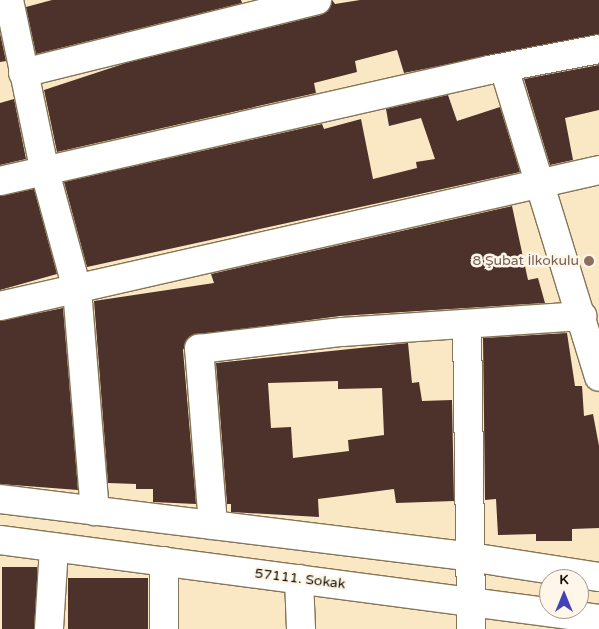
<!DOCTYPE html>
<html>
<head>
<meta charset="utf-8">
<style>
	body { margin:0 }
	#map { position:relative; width:599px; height:629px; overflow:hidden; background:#fae8c5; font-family:"Varela Round",sans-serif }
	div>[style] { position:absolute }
	.building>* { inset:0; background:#4d312b; transform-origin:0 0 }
	.roads { filter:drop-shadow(1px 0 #857556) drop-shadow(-1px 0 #857556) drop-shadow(0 1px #857556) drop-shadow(0 -1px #857556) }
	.minor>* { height:28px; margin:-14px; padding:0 14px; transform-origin:14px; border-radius:14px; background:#fff }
	.major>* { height:28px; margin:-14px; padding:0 14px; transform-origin:14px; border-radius:14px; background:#fff }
	.dots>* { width:14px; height:14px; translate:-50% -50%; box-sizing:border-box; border:2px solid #fef7e9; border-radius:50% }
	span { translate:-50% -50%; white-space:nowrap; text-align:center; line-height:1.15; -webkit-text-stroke:5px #fef7e9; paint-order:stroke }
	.education-label { font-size:14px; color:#785e54 }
	.right { translate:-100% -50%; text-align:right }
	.street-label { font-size:14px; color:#150f04 }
	.north { position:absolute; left:539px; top:569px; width:50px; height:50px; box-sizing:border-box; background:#fef7e9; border:1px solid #a19a8d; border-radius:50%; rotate:0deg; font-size:14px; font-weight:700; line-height:20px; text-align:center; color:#150f04 }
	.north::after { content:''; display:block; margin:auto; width:18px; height:22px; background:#4342b8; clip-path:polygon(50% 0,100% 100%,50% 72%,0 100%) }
</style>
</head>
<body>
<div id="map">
	<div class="building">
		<i style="clip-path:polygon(52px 0,241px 0,242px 3px,36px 54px,26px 7px)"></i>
		<i style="clip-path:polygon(332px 0,335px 4px,360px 0,599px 0,599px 34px,404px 73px,397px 50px,355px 61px,357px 72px,314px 83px,316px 93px,57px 152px,44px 90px,126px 63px,321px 15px,328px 11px)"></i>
		<i style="clip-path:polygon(0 33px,6px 61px,0 62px)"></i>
		<i style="clip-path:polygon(599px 65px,599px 110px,565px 118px,573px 160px,550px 165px,524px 79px)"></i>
		<i style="clip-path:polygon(448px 95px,457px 121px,500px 107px,520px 172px,87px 267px,64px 182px,322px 124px,324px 129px,361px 119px,373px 179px,417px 168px,416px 162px,435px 159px,421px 118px,389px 126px,386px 109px)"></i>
		<i style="clip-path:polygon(14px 99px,26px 159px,0 165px,0 103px)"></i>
		<i style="clip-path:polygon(34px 189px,57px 274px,0 290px,0 196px)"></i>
		<i style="clip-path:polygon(512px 206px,528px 280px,538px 278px,545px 303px,340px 316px,190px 336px,183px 350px,196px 504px,153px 502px,153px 489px,136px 489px,136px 484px,108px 483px,94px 301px,214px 283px,211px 274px)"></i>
		<i style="clip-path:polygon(63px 308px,78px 490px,0 484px,0 321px)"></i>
		<i style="clip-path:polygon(567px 333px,575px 386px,582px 386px,584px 416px,593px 414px,599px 446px,599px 528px,572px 529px,572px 541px,536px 541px,536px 534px,498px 535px,496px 499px,485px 500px,483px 338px)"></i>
		<i style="clip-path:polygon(evenodd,408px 343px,412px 383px,419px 382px,422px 401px,452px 400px,454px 501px,396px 503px,394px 489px,318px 499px,319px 517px,231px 512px,231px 504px,227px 504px,216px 363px,408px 343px,338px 381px,338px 389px,382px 388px,384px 435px,348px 440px,349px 451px,293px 458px,291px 427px,271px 428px,268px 383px,338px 381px)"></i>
		<i style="left:2px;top:567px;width:35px;height:62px"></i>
		<i style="left:148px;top:578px;width:51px;height:80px;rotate:90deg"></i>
	</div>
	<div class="roads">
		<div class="minor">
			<i style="left:9px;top:0;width:176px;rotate:78.2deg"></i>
			<i style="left:45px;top:172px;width:121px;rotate:74.7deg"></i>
			<i style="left:77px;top:289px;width:223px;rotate:85.4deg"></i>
			<i style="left:504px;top:68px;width:323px;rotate:72.9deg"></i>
			<i style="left:23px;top:73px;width:303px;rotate:-13.9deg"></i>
			<i style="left:0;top:181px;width:501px;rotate:-12.79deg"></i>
			<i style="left:489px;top:70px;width:112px;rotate:-10.8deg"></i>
			<i style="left:0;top:306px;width:614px;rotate:-12.79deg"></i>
			<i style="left:467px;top:324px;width:305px;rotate:89.2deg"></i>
			<i style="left:213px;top:525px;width:177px;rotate:-94.5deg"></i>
			<i style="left:199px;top:349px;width:144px;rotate:-6.8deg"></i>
			<i style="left:342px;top:332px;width:241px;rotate:-3.8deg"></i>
			<i style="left:164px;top:561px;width:68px;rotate:90deg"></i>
			<i style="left:299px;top:579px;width:50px;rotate:87.7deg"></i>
			<i style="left:49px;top:629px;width:82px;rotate:-86.5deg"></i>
		</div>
		<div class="major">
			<i style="left:0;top:499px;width:474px;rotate:7deg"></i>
			<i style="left:470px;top:557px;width:131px;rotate:8.8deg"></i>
			<i style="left:0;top:540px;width:604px;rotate:7.51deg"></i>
		</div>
	</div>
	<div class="dots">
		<i style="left:589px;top:261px;background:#8d6e63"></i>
	</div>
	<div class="education-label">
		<span class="right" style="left:579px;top:261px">8 Şubat İlkokulu</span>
	</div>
	<div class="street-label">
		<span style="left:300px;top:579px;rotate:7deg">57111. Sokak</span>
	</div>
	<div class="north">K</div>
</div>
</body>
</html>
